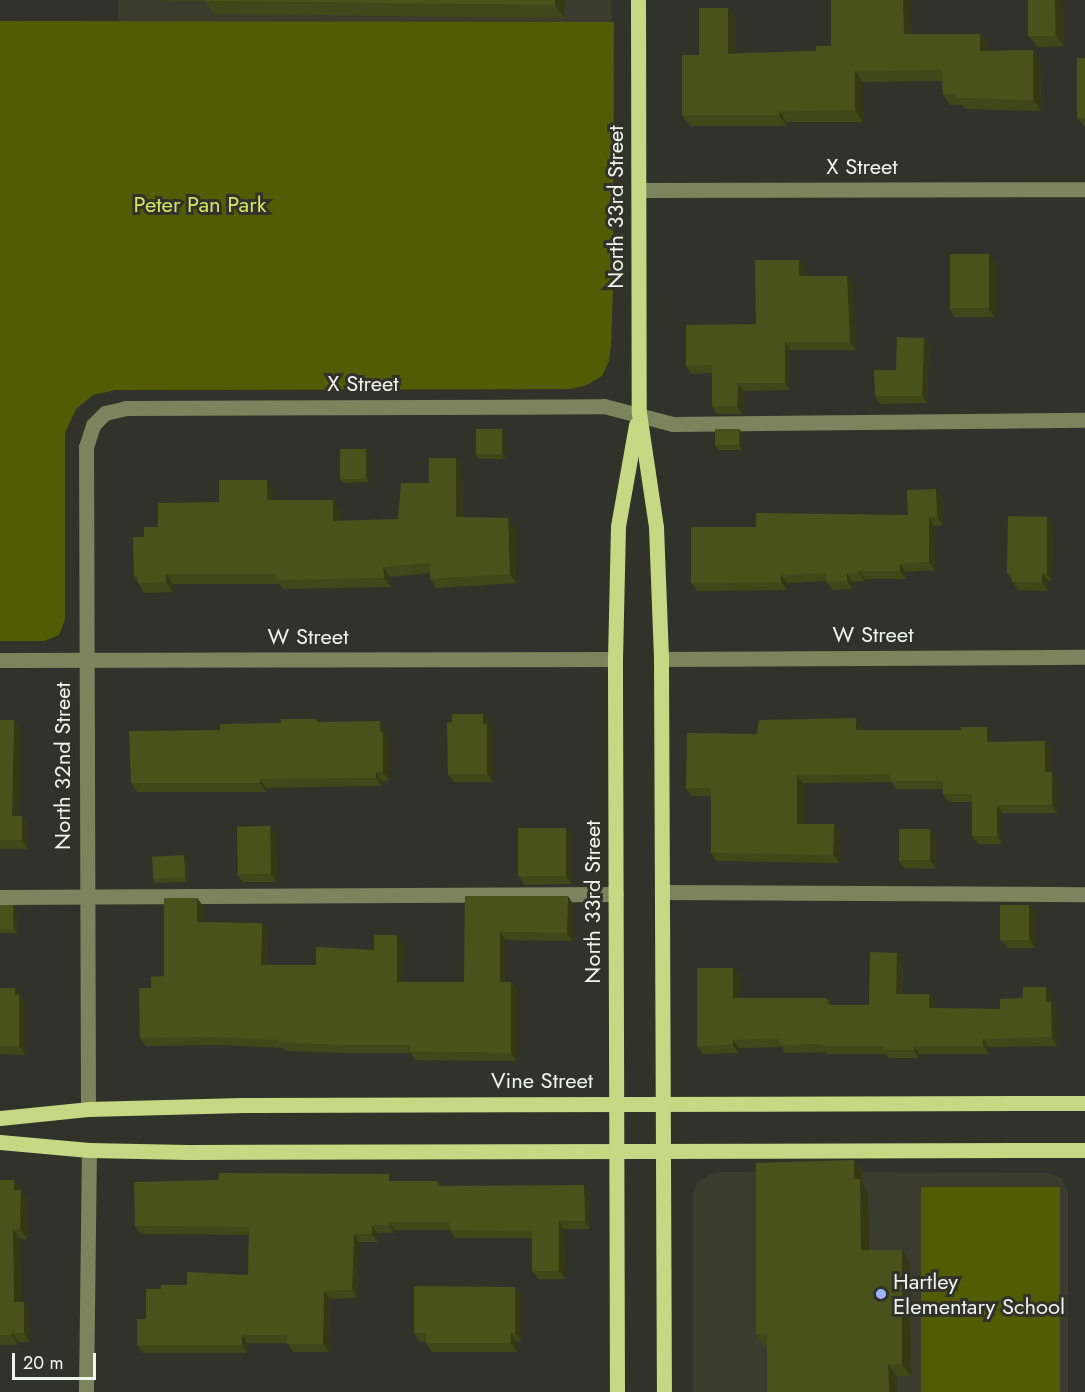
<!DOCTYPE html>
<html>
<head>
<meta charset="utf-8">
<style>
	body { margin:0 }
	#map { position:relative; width:1085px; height:1392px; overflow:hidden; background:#31332a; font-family:Jost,sans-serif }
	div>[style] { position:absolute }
	.built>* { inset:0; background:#3a3d2e; transform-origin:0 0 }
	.green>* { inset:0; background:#525c05; transform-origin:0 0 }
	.minor>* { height:15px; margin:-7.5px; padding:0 7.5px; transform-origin:7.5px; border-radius:7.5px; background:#7d845d }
	.major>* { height:15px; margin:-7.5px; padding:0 7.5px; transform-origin:7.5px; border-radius:7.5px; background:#c8d784 }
	.wall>* { inset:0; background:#404718 }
	.shaded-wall>* { inset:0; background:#343914 }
	.building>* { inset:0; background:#4a521c; transform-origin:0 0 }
	.dots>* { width:16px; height:16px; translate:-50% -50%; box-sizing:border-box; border:3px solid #31332a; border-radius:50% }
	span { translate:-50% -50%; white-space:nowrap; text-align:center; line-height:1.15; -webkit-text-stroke:6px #31332a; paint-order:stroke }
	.street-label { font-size:22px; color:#f0f2ec }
	.park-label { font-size:22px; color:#d2e662 }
	.poi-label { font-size:22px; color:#f0f2ec }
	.left { translate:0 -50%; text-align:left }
	.scale { position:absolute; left:12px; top:1353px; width:84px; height:27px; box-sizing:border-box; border:3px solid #f0f2ec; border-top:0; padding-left:8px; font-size:18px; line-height:21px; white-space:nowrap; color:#f0f2ec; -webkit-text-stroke:4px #31332a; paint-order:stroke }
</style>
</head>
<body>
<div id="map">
	<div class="built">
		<i style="left:118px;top:0;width:493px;height:22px"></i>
		<i style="clip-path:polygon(723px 1172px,1049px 1173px,1061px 1178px,1068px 1191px,1068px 1392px,693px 1392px,693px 1195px,697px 1183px,711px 1174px)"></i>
	</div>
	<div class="green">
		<i style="clip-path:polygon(0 21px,614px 22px,613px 288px,611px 346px,609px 361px,602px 376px,587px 385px,571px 389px,115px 390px,93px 395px,76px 409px,65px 433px,65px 619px,62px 628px,59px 635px,44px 641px,0 641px)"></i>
		<i style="left:1060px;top:1187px;width:205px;height:139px;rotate:90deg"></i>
	</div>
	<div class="minor">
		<i style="left:639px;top:190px;width:446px;rotate:-0.1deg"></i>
		<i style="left:661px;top:659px;width:424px;rotate:-0.3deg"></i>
		<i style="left:0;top:660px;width:615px;rotate:-0.09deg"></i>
		<i style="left:663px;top:892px;width:422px;rotate:0.3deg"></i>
		<i style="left:0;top:897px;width:616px;rotate:-0.28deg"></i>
		<i style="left:88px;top:1109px;width:662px;rotate:-90.17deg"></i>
		<i style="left:86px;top:447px;width:23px;rotate:-72deg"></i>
		<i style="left:93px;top:425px;width:17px;rotate:-45deg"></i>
		<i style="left:105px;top:413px;width:22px;rotate:-13deg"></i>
		<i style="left:126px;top:408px;width:478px;rotate:-0.2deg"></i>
		<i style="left:604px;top:406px;width:71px;rotate:14.6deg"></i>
		<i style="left:673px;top:424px;width:412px;rotate:-0.6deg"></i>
		<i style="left:86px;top:1392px;width:242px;rotate:-89.3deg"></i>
	</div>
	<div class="major">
		<i style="left:638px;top:0;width:413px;rotate:89.9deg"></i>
		<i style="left:639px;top:413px;width:115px;rotate:81.5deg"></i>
		<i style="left:656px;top:527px;width:132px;rotate:87.8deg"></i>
		<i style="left:661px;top:659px;width:733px;rotate:89.77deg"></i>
		<i style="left:0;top:1118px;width:88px;rotate:-5.8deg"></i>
		<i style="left:88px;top:1109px;width:155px;rotate:-1.5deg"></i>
		<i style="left:243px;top:1105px;width:842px;rotate:-0.14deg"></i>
		<i style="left:0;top:1142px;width:89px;rotate:5.1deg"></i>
		<i style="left:89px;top:1150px;width:99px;rotate:1.2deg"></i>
		<i style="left:188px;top:1152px;width:897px;rotate:-0.13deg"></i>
		<i style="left:617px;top:1392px;width:733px;rotate:-90.16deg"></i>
		<i style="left:615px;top:659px;width:133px;rotate:-88.7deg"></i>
		<i style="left:618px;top:526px;width:103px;rotate:-79.9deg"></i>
	</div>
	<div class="wall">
		<i style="clip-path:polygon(144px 0,565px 0,564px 18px,214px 14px,205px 1px)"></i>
		<i style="clip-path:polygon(1062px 0,1064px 46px,1037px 47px,1029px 36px)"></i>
		<i style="clip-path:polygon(728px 8px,736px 19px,736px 53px,816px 51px,911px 34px,980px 34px,988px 45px,988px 51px,1040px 61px,1041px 111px,965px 109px,962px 105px,950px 105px,943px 94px,942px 81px,863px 82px,863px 122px,787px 122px,787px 126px,690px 126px,682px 115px,699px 55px)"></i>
		<i style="clip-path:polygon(1085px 58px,1085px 126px,1084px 126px,1078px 118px)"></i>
		<i style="clip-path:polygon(799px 260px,805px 268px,805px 276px,852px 284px,856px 350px,790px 350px,790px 390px,744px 391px,742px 414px,717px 414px,712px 406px,712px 373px,692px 374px,686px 366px,756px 324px)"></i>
		<i style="clip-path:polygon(995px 263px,995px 317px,955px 317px,949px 308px)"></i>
		<i style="clip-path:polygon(924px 338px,929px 345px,927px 403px,880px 404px,875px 396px)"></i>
		<i style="clip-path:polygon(739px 429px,742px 433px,742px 450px,718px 450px,715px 445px)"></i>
		<i style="clip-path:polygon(505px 433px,505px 459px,478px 459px,475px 454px)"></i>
		<i style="clip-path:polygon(369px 453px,369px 482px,343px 483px,340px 479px)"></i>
		<i style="clip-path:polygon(456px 458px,462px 467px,463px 517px,515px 528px,516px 583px,437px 588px,430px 579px,430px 573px,390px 577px,390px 587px,283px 589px,279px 584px,173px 584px,173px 592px,144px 593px,134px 576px,144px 537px,158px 527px,273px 489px,273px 500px,339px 509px,340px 521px,398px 519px,429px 483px)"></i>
		<i style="clip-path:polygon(942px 497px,943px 525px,934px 526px,935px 570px,906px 572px,906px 579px,865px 579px,865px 581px,853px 582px,853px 589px,832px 590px,826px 581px,787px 583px,787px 590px,697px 591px,691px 583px,756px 527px,908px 515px)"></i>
		<i style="clip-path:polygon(1047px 517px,1053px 525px,1052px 581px,1048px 581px,1048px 591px,1018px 590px,1007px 573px)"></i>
		<i style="clip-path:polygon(483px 714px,489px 722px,489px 726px,493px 732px,493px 782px,454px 782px,448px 774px,452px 722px)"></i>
		<i style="clip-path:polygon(0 720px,20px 729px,18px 816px,28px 825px,28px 849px,0 849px)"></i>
		<i style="clip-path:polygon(319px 722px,386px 730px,386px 736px,389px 740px,389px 780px,382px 781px,382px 786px,266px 788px,266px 792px,137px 792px,131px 783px,220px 730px)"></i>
		<i style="clip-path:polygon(862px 726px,862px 730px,992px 735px,992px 742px,1045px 741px,1051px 749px,1051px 772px,1057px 780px,1057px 813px,1002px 813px,1002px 844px,978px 844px,972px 836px,972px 802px,949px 802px,943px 794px,943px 789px,896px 789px,891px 782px,803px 783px,803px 824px,834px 824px,839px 832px,839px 863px,716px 861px,711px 853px,711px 796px,692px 796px,686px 788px,757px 734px)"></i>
		<i style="clip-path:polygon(270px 826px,276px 835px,277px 882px,243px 882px,237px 874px)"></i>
		<i style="clip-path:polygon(566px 828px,572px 836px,572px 884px,525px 885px,519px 876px)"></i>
		<i style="clip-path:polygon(930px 829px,936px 838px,936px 869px,904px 868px,898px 860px)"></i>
		<i style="clip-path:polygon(187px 860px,188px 882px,156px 883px,153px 879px)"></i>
		<i style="clip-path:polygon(465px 896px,573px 904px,573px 941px,506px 940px,506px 982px,511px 982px,517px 990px,517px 1061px,415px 1060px,411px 1053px,343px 1053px,285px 1051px,283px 1048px,221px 1045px,146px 1046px,140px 1038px,151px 988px,164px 976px,197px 898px,203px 906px,202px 922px,262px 923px,268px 932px,267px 965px,316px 965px,403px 943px,402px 982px,464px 982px)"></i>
		<i style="clip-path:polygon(0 905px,13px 905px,16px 909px,17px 933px,0 933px)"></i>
		<i style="clip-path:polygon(1029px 905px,1035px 914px,1035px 948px,1007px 948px,1001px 940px)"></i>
		<i style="clip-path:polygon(902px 962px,902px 994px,929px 994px,935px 1003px,935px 1008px,1000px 1009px,1046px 987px,1052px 995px,1052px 1003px,1057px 1011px,1057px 1046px,989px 1047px,989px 1054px,919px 1054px,919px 1058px,889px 1058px,886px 1054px,827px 1054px,825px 1052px,785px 1053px,782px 1047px,739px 1048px,739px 1053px,703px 1054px,697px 1046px,733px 968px,739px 976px,739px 998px,827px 998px,831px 1005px,869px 1005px)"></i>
		<i style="clip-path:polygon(0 988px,15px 988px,25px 1004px,25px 1055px,0 1054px)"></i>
		<i style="clip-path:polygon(854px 1160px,863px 1173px,863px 1184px,868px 1192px,870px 1250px,910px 1262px,911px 1376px,897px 1376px,897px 1392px,767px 1392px,767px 1347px,765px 1347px,756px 1334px)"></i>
		<i style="clip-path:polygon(0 1180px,14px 1180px,27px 1200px,27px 1239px,20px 1239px,21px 1302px,24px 1302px,30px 1311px,30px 1342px,18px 1342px,18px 1345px,0 1345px)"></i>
		<i style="clip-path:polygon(393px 1181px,437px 1181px,441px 1186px,590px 1193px,590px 1229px,564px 1229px,565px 1279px,538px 1279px,532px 1271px,532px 1238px,455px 1238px,450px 1230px,394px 1230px,394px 1233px,377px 1233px,378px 1242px,359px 1242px,357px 1298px,330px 1299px,329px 1352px,293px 1352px,287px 1343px,247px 1343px,247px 1353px,143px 1353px,137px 1345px,146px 1319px,161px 1289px,248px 1275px,249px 1235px,141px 1234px,135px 1226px)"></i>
		<i style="clip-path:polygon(521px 1295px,521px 1341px,517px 1342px,517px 1352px,432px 1352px,426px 1343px,426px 1342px,420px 1342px,414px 1333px)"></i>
	</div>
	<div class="shaded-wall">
		<i style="clip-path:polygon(555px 0,565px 0,564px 18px,555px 5px)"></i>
		<i style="clip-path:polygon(903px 0,911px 0,912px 45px,904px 34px)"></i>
		<i style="clip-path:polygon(1055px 0,1062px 0,1064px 46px,1056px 35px)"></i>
		<i style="clip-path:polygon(728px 8px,736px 19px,736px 65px,728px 54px)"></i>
		<i style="clip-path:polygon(980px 34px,988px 45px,988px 62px,980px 51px)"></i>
		<i style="clip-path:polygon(1033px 50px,1040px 61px,1041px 111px,1033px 100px)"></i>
		<i style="clip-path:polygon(855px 71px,863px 82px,863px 122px,855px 110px)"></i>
		<i style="clip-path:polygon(779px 111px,787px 122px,787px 126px,779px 115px)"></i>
		<i style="clip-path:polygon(989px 254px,995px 263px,995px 317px,989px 309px)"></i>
		<i style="clip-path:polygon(799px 260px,805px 268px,805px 284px,799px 276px)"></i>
		<i style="clip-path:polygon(847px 276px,852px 284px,856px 350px,850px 342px)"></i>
		<i style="clip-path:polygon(924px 338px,929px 345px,927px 403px,922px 396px)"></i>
		<i style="clip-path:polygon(785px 342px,790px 350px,790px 390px,785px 383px)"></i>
		<i style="clip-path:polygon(738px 383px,744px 391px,742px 414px,737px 406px)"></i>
		<i style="clip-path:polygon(502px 429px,505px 433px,505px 459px,502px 455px)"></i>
		<i style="clip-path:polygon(739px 429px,742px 433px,742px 450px,739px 445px)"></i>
		<i style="clip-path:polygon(366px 449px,369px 453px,369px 482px,366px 478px)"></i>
		<i style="clip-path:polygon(456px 458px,462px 467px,463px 527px,456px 517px)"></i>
		<i style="clip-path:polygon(267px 480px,273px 489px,273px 509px,267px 500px)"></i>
		<i style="clip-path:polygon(936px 489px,942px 497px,943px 525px,937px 517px)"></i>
		<i style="clip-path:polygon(333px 500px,339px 509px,340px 531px,333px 521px)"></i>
		<i style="clip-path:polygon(929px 517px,934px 526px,935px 570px,929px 562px)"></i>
		<i style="clip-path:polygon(1047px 517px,1053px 525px,1052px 581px,1047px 573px)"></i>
		<i style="clip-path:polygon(508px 518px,515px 528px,516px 583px,510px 574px)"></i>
		<i style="clip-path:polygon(900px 564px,906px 572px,906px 579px,900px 571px)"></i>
		<i style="clip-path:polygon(383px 567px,390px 577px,390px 587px,384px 578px)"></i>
		<i style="clip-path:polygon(859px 571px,865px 579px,865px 581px,859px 573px)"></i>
		<i style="clip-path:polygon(1042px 573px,1048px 581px,1048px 591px,1042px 582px)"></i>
		<i style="clip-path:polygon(166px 574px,173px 584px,173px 592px,166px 582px)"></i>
		<i style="clip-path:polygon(847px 574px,853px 582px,853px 589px,847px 581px)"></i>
		<i style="clip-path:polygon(781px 575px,787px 583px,787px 590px,781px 582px)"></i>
		<i style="clip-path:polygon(483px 714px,489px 722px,489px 726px,493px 732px,493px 782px,487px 774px,483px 724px)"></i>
		<i style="clip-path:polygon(856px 718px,862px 726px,862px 738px,856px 730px)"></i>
		<i style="clip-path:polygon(14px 720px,20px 729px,18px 825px,12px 816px)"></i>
		<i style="clip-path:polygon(380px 721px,386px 730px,386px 736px,389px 740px,389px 780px,383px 772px)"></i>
		<i style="clip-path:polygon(987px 727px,992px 735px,992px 750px,987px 742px)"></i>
		<i style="clip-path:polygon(1045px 741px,1051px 749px,1051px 780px,1045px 772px)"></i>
		<i style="clip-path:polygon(376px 772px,382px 781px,382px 786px,376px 778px)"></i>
		<i style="clip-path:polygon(1052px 772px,1057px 780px,1057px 813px,1052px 805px)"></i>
		<i style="clip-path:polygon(797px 775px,803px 783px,803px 832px,797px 824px)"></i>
		<i style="clip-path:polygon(260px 779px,266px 788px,266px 792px,260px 783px)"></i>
		<i style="clip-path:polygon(997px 805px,1002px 813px,1002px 844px,997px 836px)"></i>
		<i style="clip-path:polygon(22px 816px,28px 825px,28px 849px,22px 840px)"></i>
		<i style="clip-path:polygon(834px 824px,839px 832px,839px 863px,833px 855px)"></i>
		<i style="clip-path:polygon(270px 826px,276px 835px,277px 882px,271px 874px)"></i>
		<i style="clip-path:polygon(566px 828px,572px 836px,572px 884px,566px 876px)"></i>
		<i style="clip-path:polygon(930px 829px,936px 838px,936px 869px,930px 860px)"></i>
		<i style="clip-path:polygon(184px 855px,187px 860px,188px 882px,185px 877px)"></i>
		<i style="clip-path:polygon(568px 896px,573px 904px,573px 941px,567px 933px)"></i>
		<i style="clip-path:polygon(197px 898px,203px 906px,202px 931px,197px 922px)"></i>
		<i style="clip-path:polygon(13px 905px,16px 909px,17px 933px,14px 928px)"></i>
		<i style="clip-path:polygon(1029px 905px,1035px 914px,1035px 948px,1029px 939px)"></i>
		<i style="clip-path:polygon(262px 923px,268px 932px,267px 973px,261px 965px)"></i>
		<i style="clip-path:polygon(500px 932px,506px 940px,506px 990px,500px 982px)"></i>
		<i style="clip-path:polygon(397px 935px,403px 943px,402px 990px,397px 982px)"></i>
		<i style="clip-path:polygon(897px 953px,902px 962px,901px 1003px,896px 994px)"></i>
		<i style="clip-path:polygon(733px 968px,739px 976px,739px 1006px,733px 998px)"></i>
		<i style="clip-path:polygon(511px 982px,517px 990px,517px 1061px,511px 1053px)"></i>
		<i style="clip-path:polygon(1046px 987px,1052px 995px,1052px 1003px,1057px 1011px,1057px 1046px,1052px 1037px,1046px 1002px)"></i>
		<i style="clip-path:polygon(15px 988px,25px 1004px,25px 1055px,19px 1046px)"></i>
		<i style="clip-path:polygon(929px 994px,935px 1003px,935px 1016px,929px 1008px)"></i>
		<i style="clip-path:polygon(983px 1039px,989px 1047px,989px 1054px,983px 1046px)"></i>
		<i style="clip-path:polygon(733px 1040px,739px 1048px,739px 1053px,733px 1045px)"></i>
		<i style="clip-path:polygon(914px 1046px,919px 1054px,919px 1058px,914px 1050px)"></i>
		<i style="clip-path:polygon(854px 1160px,863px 1173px,863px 1184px,868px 1192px,870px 1263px,861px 1250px,854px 1179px)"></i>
		<i style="clip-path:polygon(14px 1180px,27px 1200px,27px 1239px,20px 1229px,14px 1190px)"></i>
		<i style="clip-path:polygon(584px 1185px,590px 1193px,590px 1229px,585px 1221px)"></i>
		<i style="clip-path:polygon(559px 1221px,564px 1229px,565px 1279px,559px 1271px)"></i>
		<i style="clip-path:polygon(389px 1222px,394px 1230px,394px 1233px,389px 1225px)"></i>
		<i style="clip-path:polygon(372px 1225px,377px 1233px,378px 1242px,372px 1234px)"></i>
		<i style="clip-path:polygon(13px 1229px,20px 1239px,21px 1311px,14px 1302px)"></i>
		<i style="clip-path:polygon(354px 1234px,359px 1242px,357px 1298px,352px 1290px)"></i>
		<i style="clip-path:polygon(902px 1250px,910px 1262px,911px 1376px,902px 1364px)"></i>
		<i style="clip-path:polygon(515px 1287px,521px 1295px,521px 1341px,515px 1333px)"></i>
		<i style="clip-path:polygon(324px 1291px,330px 1299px,329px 1352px,323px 1344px)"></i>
		<i style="clip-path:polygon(24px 1302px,30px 1311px,30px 1342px,24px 1333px)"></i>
		<i style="clip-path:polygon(12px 1333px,18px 1342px,18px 1345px,12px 1335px)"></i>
		<i style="clip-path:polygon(511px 1333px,517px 1342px,517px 1352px,511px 1343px)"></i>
		<i style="clip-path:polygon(242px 1335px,247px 1343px,247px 1353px,242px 1345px)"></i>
		<i style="clip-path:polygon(888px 1364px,897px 1376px,897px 1392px,889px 1392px)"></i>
	</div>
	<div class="building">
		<i style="clip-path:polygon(205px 0,555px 0,555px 5px,205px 1px)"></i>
		<i style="clip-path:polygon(831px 0,903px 0,904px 34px,980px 34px,980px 51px,1033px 50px,1033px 100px,957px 98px,957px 94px,943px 94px,942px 70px,855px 71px,855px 110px,779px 111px,779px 115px,682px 115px,682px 55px,699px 55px,699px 8px,728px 8px,728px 54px,816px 51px,816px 46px,831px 46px)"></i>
		<i style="left:1028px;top:0;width:27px;height:36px"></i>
		<i style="left:1077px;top:58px;width:8px;height:60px"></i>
		<i style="left:950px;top:254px;width:39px;height:54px"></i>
		<i style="clip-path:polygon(755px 260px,799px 260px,799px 276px,847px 276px,850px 342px,785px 342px,785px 383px,738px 383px,737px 406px,712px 406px,712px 365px,686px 366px,686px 325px,756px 324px)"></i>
		<i style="clip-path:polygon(897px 337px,924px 338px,922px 396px,875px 396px,874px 370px,896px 370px)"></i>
		<i style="left:476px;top:429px;width:26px;height:25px"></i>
		<i style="left:715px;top:429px;width:24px;height:16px"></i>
		<i style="left:340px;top:449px;width:26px;height:30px"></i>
		<i style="clip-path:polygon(429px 458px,456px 458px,456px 517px,508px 518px,510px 574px,430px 579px,430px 563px,383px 567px,384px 578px,276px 580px,276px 574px,166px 574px,166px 582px,138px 583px,138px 576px,134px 576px,133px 537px,144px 537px,144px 527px,158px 527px,158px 503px,219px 502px,219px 480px,267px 480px,267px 500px,333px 500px,333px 521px,398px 519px,401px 483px,429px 483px)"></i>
		<i style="clip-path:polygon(936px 489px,937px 517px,929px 517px,929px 562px,900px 564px,900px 571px,859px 571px,859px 573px,847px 574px,847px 581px,826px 582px,826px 573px,781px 575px,781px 582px,691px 583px,691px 527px,756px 527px,756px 513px,908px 515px,907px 490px)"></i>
		<i style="clip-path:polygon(1008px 516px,1047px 517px,1047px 573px,1042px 573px,1042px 582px,1012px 582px,1012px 573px,1007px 573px)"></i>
		<i style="clip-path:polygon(452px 714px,483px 714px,483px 724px,487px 724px,487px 774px,448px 774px,447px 723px,452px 722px)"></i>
		<i style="clip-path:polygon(856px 718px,856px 730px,961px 730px,961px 727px,987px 727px,987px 742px,1045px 741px,1045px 772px,1052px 772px,1052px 805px,997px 805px,997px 836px,972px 836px,972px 794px,943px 794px,943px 781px,890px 781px,890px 774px,797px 775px,797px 824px,834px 824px,833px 855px,711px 853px,711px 788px,686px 788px,687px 733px,757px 734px,759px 720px)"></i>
		<i style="clip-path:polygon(281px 719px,317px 719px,317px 722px,380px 721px,380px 732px,383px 732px,383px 772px,376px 772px,376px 778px,260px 779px,260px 783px,131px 783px,129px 731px,220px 730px,220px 724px,281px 723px)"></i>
		<i style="clip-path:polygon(0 720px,14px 720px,12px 816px,22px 816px,22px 840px,0 840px)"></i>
		<i style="left:270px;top:826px;width:48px;height:33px;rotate:89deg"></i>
		<i style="left:518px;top:828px;width:48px;height:48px"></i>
		<i style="left:899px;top:829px;width:31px;height:31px"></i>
		<i style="left:184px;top:855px;width:22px;height:32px;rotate:87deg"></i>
		<i style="clip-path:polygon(465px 896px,568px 896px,567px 933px,500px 932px,500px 982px,511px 982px,511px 1053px,410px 1051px,410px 1045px,338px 1045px,279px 1042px,279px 1040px,215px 1037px,140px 1038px,139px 988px,151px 988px,151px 977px,164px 976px,164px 898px,197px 898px,197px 922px,262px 923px,261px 965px,316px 965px,316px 947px,374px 950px,374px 935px,397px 935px,397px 982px,464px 982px)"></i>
		<i style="left:0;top:905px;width:13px;height:24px"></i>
		<i style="left:1000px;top:905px;width:29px;height:35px"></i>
		<i style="clip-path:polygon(870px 952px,897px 953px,896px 994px,929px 994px,929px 1008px,1000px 1009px,1000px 999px,1023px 998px,1023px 987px,1046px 987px,1046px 1002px,1051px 1002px,1052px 1037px,983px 1039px,983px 1046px,914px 1046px,914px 1050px,883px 1050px,883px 1046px,822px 1046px,822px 1044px,780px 1045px,780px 1039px,733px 1040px,733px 1045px,697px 1046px,697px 968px,733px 968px,733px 998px,827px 998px,827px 1005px,869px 1005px)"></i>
		<i style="clip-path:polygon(0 988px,15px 988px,15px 995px,19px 995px,19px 1046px,0 1046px)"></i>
		<i style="clip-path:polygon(854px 1160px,854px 1179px,860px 1179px,861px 1250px,902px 1250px,902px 1364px,888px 1364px,889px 1392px,767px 1392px,767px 1334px,756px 1334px,756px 1163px)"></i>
		<i style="clip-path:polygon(219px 1173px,389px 1174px,389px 1181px,437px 1181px,437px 1186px,584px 1185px,585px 1221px,559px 1221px,559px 1271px,532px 1271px,532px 1231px,450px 1230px,450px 1222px,389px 1222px,389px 1225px,372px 1225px,372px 1234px,354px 1234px,352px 1290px,324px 1291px,323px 1344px,287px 1344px,287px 1335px,242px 1335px,242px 1345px,137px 1345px,137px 1319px,146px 1319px,146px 1289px,161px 1289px,161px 1285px,187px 1285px,187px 1272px,248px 1275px,249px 1227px,135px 1226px,134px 1182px,218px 1180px)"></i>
		<i style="clip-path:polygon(0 1180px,14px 1180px,14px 1190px,21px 1190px,20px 1229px,13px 1229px,14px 1302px,24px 1302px,24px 1333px,12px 1333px,12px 1335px,0 1335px)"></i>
		<i style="clip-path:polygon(414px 1286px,515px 1287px,515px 1333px,511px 1333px,511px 1343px,426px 1343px,426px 1333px,414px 1333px)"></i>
	</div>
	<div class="dots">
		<i style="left:881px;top:1294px;background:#98b5fd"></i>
	</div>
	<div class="street-label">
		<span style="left:862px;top:167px">X Street</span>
		<span style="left:616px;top:207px;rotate:-90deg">North 33rd Street</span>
		<span style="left:363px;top:384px">X Street</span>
		<span style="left:873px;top:635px">W Street</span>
		<span style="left:308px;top:637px">W Street</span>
		<span style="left:63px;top:766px;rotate:-90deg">North 32nd Street</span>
		<span style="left:593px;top:902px;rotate:-90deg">North 33rd Street</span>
		<span style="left:542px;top:1081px">Vine Street</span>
	</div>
	<div class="park-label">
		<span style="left:200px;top:205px">Peter Pan Park</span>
	</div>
	<div class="poi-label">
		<span class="left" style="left:893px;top:1294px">Hartley<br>Elementary School</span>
	</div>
	<div class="scale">20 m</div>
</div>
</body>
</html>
